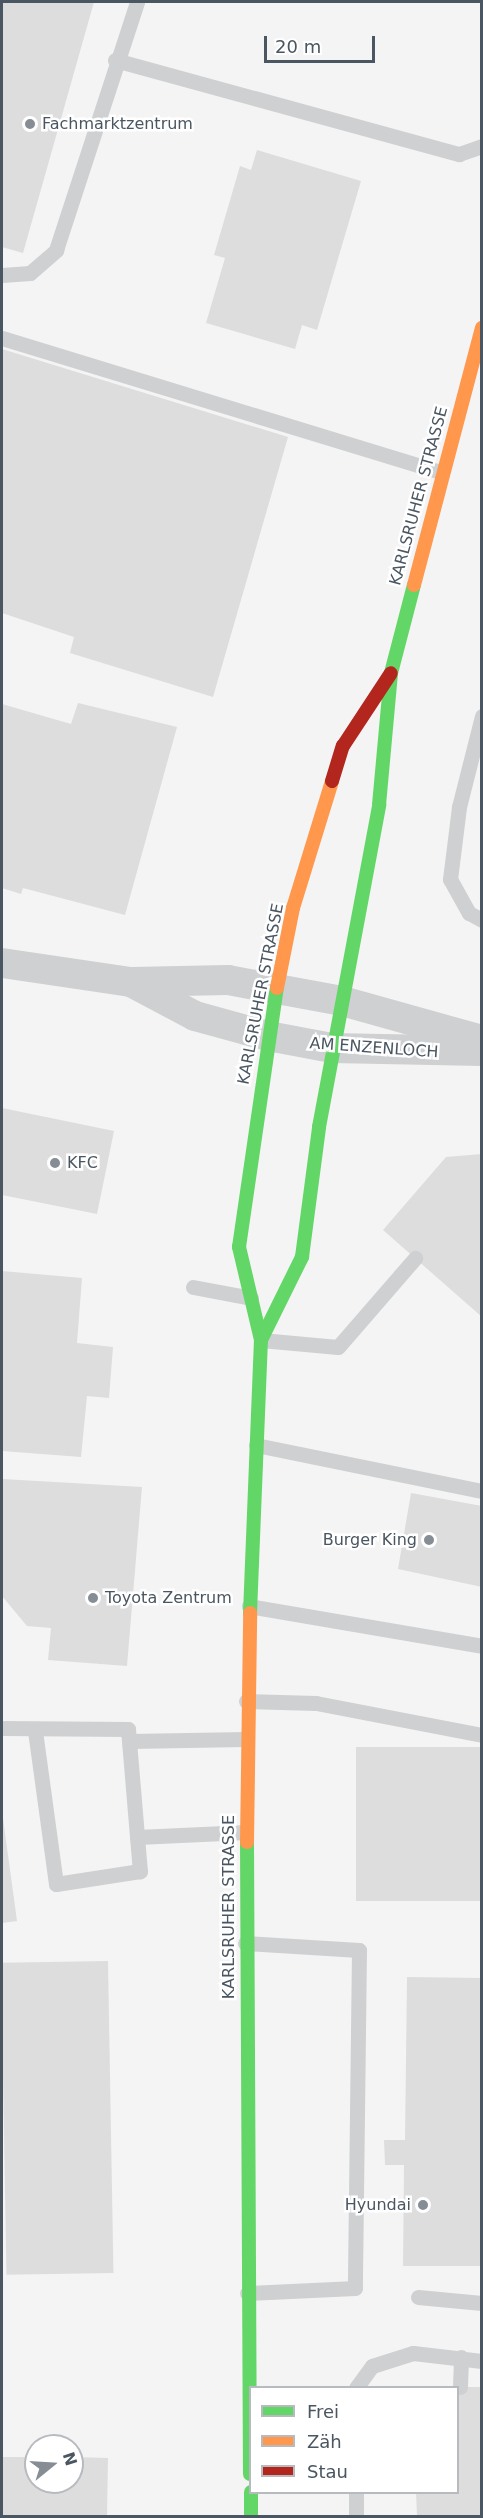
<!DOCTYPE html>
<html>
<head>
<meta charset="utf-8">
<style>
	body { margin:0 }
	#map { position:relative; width:483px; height:2518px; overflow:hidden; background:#f4f4f4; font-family:"DejaVu Sans",sans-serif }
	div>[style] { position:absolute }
	.building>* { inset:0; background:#ddddde; transform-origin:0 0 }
	.lane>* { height:15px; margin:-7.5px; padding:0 7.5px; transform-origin:7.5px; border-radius:7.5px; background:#ced0d2 }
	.street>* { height:30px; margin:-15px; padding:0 15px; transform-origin:15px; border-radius:15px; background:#ced0d2 }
	.fast>* { height:14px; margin:-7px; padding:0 7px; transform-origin:7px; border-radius:7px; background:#63d668 }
	.slow>* { height:14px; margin:-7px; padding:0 7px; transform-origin:7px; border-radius:7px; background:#ff974d }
	.jam>* { height:14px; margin:-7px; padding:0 7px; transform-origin:7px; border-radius:7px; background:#b3261e }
	.dots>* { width:16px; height:16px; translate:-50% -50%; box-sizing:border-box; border:3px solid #fff; border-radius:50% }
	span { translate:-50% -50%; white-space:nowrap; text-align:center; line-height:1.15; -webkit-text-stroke:5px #fff; paint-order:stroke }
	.poi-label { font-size:16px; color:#4a5661 }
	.left { translate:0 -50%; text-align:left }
	.right { translate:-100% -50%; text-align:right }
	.street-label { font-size:16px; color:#4a5661 }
	.frame { position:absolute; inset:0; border:3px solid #4a5661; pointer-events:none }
	.legend { position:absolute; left:249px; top:2386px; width:210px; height:108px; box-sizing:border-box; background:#fff; border:2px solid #b7bbc0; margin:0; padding:8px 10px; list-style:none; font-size:18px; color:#4a5661 }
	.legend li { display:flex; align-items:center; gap:12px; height:30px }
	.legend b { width:30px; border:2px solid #b7bbc0 }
	.north { position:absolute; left:24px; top:2434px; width:60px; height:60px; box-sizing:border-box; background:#fff; border:2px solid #b7bbc0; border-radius:50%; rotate:72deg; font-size:16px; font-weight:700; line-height:24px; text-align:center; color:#4a5661 }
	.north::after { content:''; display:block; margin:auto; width:21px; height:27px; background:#868d94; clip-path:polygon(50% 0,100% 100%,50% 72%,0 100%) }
	.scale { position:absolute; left:264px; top:36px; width:111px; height:27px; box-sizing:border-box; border:3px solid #4a5661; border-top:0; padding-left:8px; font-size:18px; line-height:21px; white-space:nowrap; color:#4a5661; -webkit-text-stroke:4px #fff; paint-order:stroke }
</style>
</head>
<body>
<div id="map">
	<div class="building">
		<i style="clip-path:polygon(2px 2px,94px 2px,23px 253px,2px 247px)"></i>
		<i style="clip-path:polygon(257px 150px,361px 181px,317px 330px,302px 325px,295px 349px,206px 323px,225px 258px,214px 255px,240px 166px,251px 170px)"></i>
		<i style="clip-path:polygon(2px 349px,288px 437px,213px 697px,70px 653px,74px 637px,2px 613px)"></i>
		<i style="clip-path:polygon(78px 703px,177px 727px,125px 915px,23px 888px,21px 894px,2px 888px,2px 704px,71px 724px)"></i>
		<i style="clip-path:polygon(2px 1108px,114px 1131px,97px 1214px,2px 1195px)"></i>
		<i style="clip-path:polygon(482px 1154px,482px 1317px,383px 1230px,446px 1157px)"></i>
		<i style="clip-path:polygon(2px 1271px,82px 1278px,77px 1343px,113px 1347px,109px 1398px,87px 1396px,81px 1457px,2px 1451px)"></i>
		<i style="clip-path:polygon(2px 1479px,142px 1487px,127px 1666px,48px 1660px,51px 1628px,27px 1626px,2px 1596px)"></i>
		<i style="clip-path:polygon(411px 1493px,482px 1506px,482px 1587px,398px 1569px)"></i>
		<i style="left:356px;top:1747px;width:126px;height:154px"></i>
		<i style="clip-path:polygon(2px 1811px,17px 1921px,2px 1923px)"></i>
		<i style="left:108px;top:1961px;width:312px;height:107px;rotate:89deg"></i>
		<i style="clip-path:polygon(407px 1977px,482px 1978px,482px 2266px,403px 2266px,404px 2165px,385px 2165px,384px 2140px,405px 2140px)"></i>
		<i style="clip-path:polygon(458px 2387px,482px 2387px,482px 2516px,417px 2516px,416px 2492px,458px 2492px)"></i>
		<i style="clip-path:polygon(2px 2457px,36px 2457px,36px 2482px,72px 2482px,72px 2457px,108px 2458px,107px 2516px,2px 2516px)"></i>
	</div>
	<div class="lane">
		<i style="left:115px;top:60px;width:357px;rotate:15.3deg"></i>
		<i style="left:459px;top:154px;width:24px;rotate:-19deg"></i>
		<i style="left:2px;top:275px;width:28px;rotate:-4deg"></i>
		<i style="left:30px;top:273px;width:35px;rotate:-41deg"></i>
		<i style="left:56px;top:250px;width:261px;rotate:-71.9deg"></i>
		<i style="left:2px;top:338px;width:458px;rotate:17deg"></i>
		<i style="left:482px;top:716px;width:94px;rotate:104.2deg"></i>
		<i style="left:459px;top:807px;width:73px;rotate:97.1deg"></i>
		<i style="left:450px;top:879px;width:39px;rotate:61deg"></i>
		<i style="left:469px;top:913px;width:15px;rotate:28deg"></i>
		<i style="left:193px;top:1287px;width:59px;rotate:10.7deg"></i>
		<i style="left:261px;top:1340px;width:77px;rotate:5.2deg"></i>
		<i style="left:338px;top:1347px;width:118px;rotate:-49.1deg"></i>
		<i style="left:256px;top:1445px;width:231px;rotate:11.5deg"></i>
		<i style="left:249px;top:1606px;width:236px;rotate:9.7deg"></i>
		<i style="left:246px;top:1701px;width:70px;rotate:1.6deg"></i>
		<i style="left:316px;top:1703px;width:169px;rotate:10.9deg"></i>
		<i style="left:2px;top:1728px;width:126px;rotate:0.5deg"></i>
		<i style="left:128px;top:1729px;width:143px;rotate:85.2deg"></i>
		<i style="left:140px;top:1871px;width:85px;rotate:171.2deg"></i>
		<i style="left:56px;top:1884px;width:155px;rotate:-97.8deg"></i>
		<i style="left:129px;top:1741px;width:117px;rotate:-1deg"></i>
		<i style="left:137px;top:1837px;width:109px;rotate:-2.6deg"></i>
		<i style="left:245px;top:1943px;width:114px;rotate:3.5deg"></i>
		<i style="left:359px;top:1950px;width:338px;rotate:90.7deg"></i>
		<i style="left:355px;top:2288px;width:108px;rotate:177.3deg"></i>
		<i style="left:418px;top:2297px;width:64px;rotate:5.4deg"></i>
		<i style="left:460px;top:2387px;width:30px;rotate:-88deg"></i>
		<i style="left:356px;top:2388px;width:27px;rotate:-54deg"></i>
		<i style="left:372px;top:2366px;width:43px;rotate:-17.6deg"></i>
		<i style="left:413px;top:2353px;width:69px;rotate:6.6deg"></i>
		<i style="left:356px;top:2492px;width:24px;rotate:90deg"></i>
	</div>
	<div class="street">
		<i style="left:2px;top:963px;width:130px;rotate:8.4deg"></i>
		<i style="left:131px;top:982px;width:97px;rotate:-1.2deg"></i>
		<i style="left:228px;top:980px;width:116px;rotate:10.4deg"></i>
		<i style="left:342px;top:1001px;width:145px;rotate:15.6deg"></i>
		<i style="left:131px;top:982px;width:72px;rotate:28deg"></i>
		<i style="left:195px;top:1016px;width:76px;rotate:15.3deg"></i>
		<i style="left:268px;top:1036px;width:65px;rotate:10.6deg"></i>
		<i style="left:332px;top:1048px;width:150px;rotate:1.1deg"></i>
	</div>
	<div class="fast">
		<i style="left:261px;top:1340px;width:93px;rotate:-63.7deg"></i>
		<i style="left:302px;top:1257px;width:131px;rotate:-82.5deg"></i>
		<i style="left:319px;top:1127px;width:328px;rotate:-79.4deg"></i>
		<i style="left:379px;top:805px;width:133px;rotate:-84.8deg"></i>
		<i style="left:391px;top:673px;width:91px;rotate:-75.4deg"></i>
		<i style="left:250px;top:1613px;width:273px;rotate:-87.7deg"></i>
		<i style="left:261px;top:1340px;width:96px;rotate:-103.3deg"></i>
		<i style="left:239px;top:1247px;width:262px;rotate:-81.7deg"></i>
		<i style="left:247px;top:1842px;width:632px;rotate:89.73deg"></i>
		<i style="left:251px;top:2492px;width:24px;rotate:90deg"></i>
	</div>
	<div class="slow">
		<i style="left:414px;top:585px;width:266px;rotate:-75.2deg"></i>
		<i style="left:277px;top:988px;width:82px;rotate:-78.7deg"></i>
		<i style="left:293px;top:908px;width:133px;rotate:-72.9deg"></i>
		<i style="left:247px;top:1842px;width:229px;rotate:-89.2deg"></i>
	</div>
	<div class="jam">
		<i style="left:332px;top:781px;width:37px;rotate:-73deg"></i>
		<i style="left:343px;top:746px;width:87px;rotate:-56.7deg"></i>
	</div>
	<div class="dots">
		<i style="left:30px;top:124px;background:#868d94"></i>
		<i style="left:55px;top:1163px;background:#868d94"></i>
		<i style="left:429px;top:1540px;background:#868d94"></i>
		<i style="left:93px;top:1598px;background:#868d94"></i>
		<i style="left:423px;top:2205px;background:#868d94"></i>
	</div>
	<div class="poi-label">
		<span class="left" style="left:42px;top:124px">Fachmarktzentrum</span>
		<span class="left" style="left:67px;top:1163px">KFC</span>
		<span class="right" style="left:417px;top:1540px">Burger King</span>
		<span class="left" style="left:105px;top:1598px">Toyota Zentrum</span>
		<span class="right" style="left:411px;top:2205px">Hyundai</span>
	</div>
	<div class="street-label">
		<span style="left:419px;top:496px;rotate:-75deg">KARLSRUHER STRASSE</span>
		<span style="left:261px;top:994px;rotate:-79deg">KARLSRUHER STRASSE</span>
		<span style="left:374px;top:1048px;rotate:4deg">AM ENZENLOCH</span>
		<span style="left:229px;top:1907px;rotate:-90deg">KARLSRUHER STRASSE</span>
	</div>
	<div class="frame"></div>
	<ul class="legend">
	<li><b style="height:8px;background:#63d668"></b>Frei</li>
	<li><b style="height:8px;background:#ff974d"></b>Zäh</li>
	<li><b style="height:8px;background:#b3261e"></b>Stau</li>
	</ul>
	<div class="north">N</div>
	<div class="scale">20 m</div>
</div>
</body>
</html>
